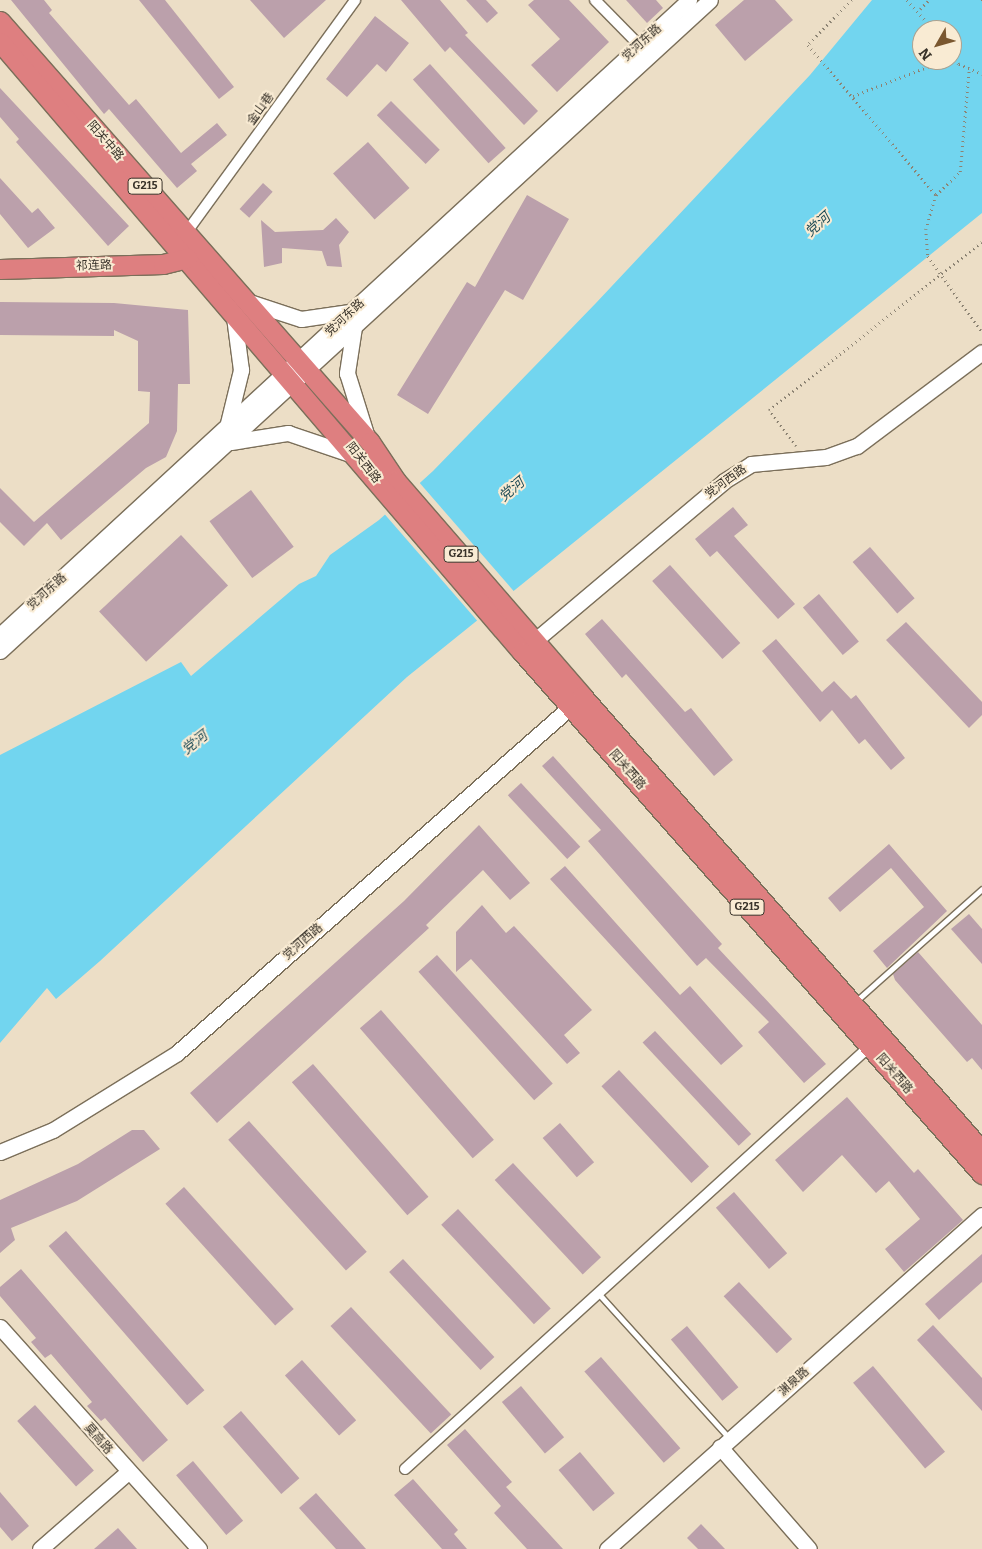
<!DOCTYPE html>
<html>
<head>
<meta charset="utf-8">
<style>
	body { margin:0 }
	#map { position:relative; width:982px; height:1549px; overflow:hidden; background:#ecdec6; font-family:Bitter,"Noto Sans SC",serif }
	div>[style] { position:absolute }
	.water>* { inset:0; background:#72d5ef }
	.pier>* { inset:0; background:#ecdec6; transform-origin:0 0 }
	.building>* { inset:0; background:#bba0ab; transform-origin:0 0 }
	.path>* { height:2.5px; margin-top:-1.25px; transform-origin:0; background:repeating-linear-gradient(90deg,#8c8373 0 1px,transparent 0 5px) }
	.roads { filter:drop-shadow(1px 0 #7b6f5a) drop-shadow(-1px 0 #7b6f5a) drop-shadow(0 1px #7b6f5a) drop-shadow(0 -1px #7b6f5a) }
	.lane>* { height:5px; margin:-2.5px; padding:0 2.5px; transform-origin:2.5px; border-radius:2.5px; background:#fff }
	.street>* { height:10px; margin:-5px; padding:0 5px; transform-origin:5px; border-radius:5px; background:#fff }
	.secondary>* { height:15px; margin:-7.5px; padding:0 7.5px; transform-origin:7.5px; border-radius:7.5px; background:#fff }
	.highway>* { height:19px; margin:-9.5px; padding:0 9.5px; transform-origin:9.5px; border-radius:9.5px; background:#de7f80 }
	span { translate:-50% -50%; white-space:nowrap; text-align:center; line-height:1.15; -webkit-text-stroke:4px #f9ebd3; paint-order:stroke }
	.shield-label span { padding:1px 4px; background:#f9ebd3; border:1px solid; border-radius:4px; -webkit-text-stroke-width:0 }
	.shield-label { font-size:11px; color:#39332a; font-weight:700 }
	.street-label { font-size:12px; color:#39332a }
	.water-label { font-size:14px; color:#1f4c57; font-style:italic }
	.north { position:absolute; left:912px; top:20px; width:50px; height:50px; box-sizing:border-box; background:#f9ebd3; border:1px solid #aca18f; border-radius:50%; rotate:232deg; font-size:14px; font-weight:700; line-height:20px; text-align:center; color:#39332a }
	.north::after { content:''; display:block; margin:auto; width:18px; height:22px; background:#7a572f; clip-path:polygon(50% 0,100% 100%,50% 72%,0 100%) }
</style>
</head>
<body>
<div id="map">
	<div class="water">
		<i style="clip-path:polygon(evenodd,872px 0,982px 0,982px 213px,407px 677px,100px 961px,56px 999px,47px 988px,0 1043px,0 755px,181px 662px,191px 676px,299px 584px,316px 576px,330px 555px,379px 520px,433px 471px,596px 303px,810px 75px,872px 0,922px 30px,952px 30px,952px 60px,922px 60px,922px 30px)"></i>
	</div>
	<div class="pier">
		<i style="left:418px;top:481px;width:147px;height:47px;rotate:49deg"></i>
	</div>
	<div class="building">
		<i style="clip-path:polygon(11px 0,44px 0,52px 10px,49px 13px,129px 105px,136px 99px,181px 153px,217px 123px,227px 135px,191px 164px,197px 171px,177px 188px,109px 109px,104px 114px)"></i>
		<i style="clip-path:polygon(139px 0,165px 0,234px 87px,219px 99px)"></i>
		<i style="clip-path:polygon(250px 0,326px 0,284px 38px)"></i>
		<i style="clip-path:polygon(401px 0,440px 0,468px 33px,465px 35px,538px 111px,524px 125px,450px 47px,445px 52px)"></i>
		<i style="clip-path:polygon(466px 0,486px 0,498px 13px,487px 23px)"></i>
		<i style="clip-path:polygon(534px 0,569px 0,609px 42px,557px 92px,531px 65px,560px 39px,528px 5px)"></i>
		<i style="clip-path:polygon(626px 0,656px 0,663px 8px,647px 23px)"></i>
		<i style="clip-path:polygon(744px 0,775px 0,793px 20px,745px 61px,715px 25px)"></i>
		<i style="clip-path:polygon(375px 16px,409px 43px,386px 72px,377px 64px,347px 97px,326px 79px)"></i>
		<i style="left:430px;top:64px;width:113px;height:23px;rotate:48deg"></i>
		<i style="clip-path:polygon(0 88px,129px 226px,108px 246px,16px 142px,19px 139px,0 117px)"></i>
		<i style="left:391px;top:101px;width:69px;height:20px;rotate:45deg"></i>
		<i style="left:368px;top:142px;width:62px;height:47px;rotate:48deg"></i>
		<i style="clip-path:polygon(0 178px,32px 213px,38px 208px,55px 228px,28px 248px,0 214px)"></i>
		<i style="left:263px;top:183px;width:13px;height:35px;rotate:42deg"></i>
		<i style="clip-path:polygon(527px 195px,569px 219px,523px 300px,505px 290px,428px 414px,397px 395px,467px 282px,475px 287px)"></i>
		<i style="clip-path:polygon(336px 218px,349px 232px,339px 245px,342px 267px,327px 266px,322px 251px,282px 248px,282px 263px,264px 267px,261px 220px,275px 232px,323px 230px)"></i>
		<i style="clip-path:polygon(0 302px,114px 303px,188px 310px,190px 384px,178px 384px,177px 431px,166px 457px,146px 468px,61px 540px,47px 523px,24px 546px,0 522px,0 488px,34px 522px,149px 423px,150px 392px,138px 391px,138px 341px,114px 330px,114px 336px,0 335px)"></i>
		<i style="left:251px;top:490px;width:71px;height:52px;rotate:53deg"></i>
		<i style="clip-path:polygon(733px 507px,748px 525px,734px 536px,795px 604px,778px 619px,717px 551px,710px 557px,695px 539px)"></i>
		<i style="left:181px;top:535px;width:69px;height:112px;rotate:47deg"></i>
		<i style="left:870px;top:547px;width:68px;height:23px;rotate:49deg"></i>
		<i style="left:670px;top:565px;width:105px;height:24px;rotate:48deg"></i>
		<i style="left:819px;top:594px;width:62px;height:21px;rotate:50deg"></i>
		<i style="clip-path:polygon(602px 619px,685px 712px,691px 708px,733px 760px,714px 776px,626px 674px,622px 678px,585px 634px)"></i>
		<i style="clip-path:polygon(906px 622px,982px 702px,982px 715px,969px 728px,886px 640px)"></i>
		<i style="clip-path:polygon(776px 639px,822px 692px,834px 681px,851px 699px,856px 695px,905px 758px,891px 770px,865px 739px,859px 744px,832px 710px,820px 722px,762px 651px)"></i>
		<i style="clip-path:polygon(553px 756px,722px 944px,718px 948px,826px 1064px,804px 1083px,758px 1032px,769px 1022px,706px 958px,697px 966px,588px 841px,601px 830px,542px 766px)"></i>
		<i style="left:521px;top:783px;width:87px;height:18px;rotate:47deg"></i>
		<i style="clip-path:polygon(479px 825px,530px 883px,510px 900px,483px 870px,426px 925px,429px 928px,217px 1123px,190px 1093px,404px 901px)"></i>
		<i style="clip-path:polygon(889px 844px,947px 911px,887px 968px,873px 951px,924px 907px,891px 868px,840px 912px,828px 898px)"></i>
		<i style="clip-path:polygon(565px 866px,680px 995px,690px 986px,743px 1046px,721px 1065px,550px 879px)"></i>
		<i style="clip-path:polygon(482px 905px,506px 933px,514px 926px,592px 1010px,564px 1035px,580px 1053px,567px 1064px,471px 959px,456px 972px,456px 932px)"></i>
		<i style="clip-path:polygon(969px 914px,982px 929px,982px 964px,951px 929px)"></i>
		<i style="clip-path:polygon(918px 952px,982px 1025px,982px 1070px,972px 1058px,967px 1062px,895px 980px,893px 974px)"></i>
		<i style="left:437px;top:955px;width:173px;height:25px;rotate:48deg"></i>
		<i style="left:381px;top:1010px;width:172px;height:28px;rotate:49deg"></i>
		<i style="left:655px;top:1031px;width:141px;height:17px;rotate:47deg"></i>
		<i style="left:313px;top:1064px;width:176px;height:28px;rotate:49deg"></i>
		<i style="left:619px;top:1070px;width:132px;height:24px;rotate:47deg"></i>
		<i style="clip-path:polygon(847px 1097px,914px 1173px,918px 1169px,963px 1220px,904px 1272px,885px 1249px,920px 1219px,889px 1181px,876px 1193px,842px 1155px,803px 1192px,775px 1160px)"></i>
		<i style="left:249px;top:1121px;width:176px;height:28px;rotate:48deg"></i>
		<i style="left:560px;top:1123px;width:52px;height:23px;rotate:49deg"></i>
		<i style="clip-path:polygon(132px 1130px,144px 1130px,160px 1149px,77px 1201px,11px 1228px,15px 1240px,0 1253px,0 1200px,78px 1164px)"></i>
		<i style="left:513px;top:1163px;width:129px;height:25px;rotate:47deg"></i>
		<i style="left:184px;top:1187px;width:164px;height:25px;rotate:48deg"></i>
		<i style="left:734px;top:1192px;width:81px;height:24px;rotate:49deg"></i>
		<i style="left:458px;top:1209px;width:136px;height:23px;rotate:47deg"></i>
		<i style="left:66px;top:1231px;width:211px;height:23px;rotate:49deg"></i>
		<i style="clip-path:polygon(982px 1254px,982px 1282px,939px 1320px,925px 1304px)"></i>
		<i style="left:403px;top:1259px;width:134px;height:19px;rotate:47deg"></i>
		<i style="clip-path:polygon(21px 1269px,168px 1440px,143px 1462px,105px 1418px,101px 1421px,87px 1406px,92px 1402px,51px 1354px,45px 1358px,31px 1342px,36px 1338px,0 1296px,0 1287px)"></i>
		<i style="left:739px;top:1282px;width:78px;height:21px;rotate:47deg"></i>
		<i style="left:351px;top:1307px;width:147px;height:28px;rotate:47deg"></i>
		<i style="clip-path:polygon(933px 1325px,982px 1378px,982px 1411px,917px 1340px)"></i>
		<i style="left:687px;top:1326px;width:80px;height:21px;rotate:50deg"></i>
		<i style="left:601px;top:1357px;width:121px;height:22px;rotate:49deg"></i>
		<i style="left:302px;top:1360px;width:81px;height:23px;rotate:48deg"></i>
		<i style="left:873px;top:1366px;width:112px;height:26px;rotate:50deg"></i>
		<i style="left:521px;top:1386px;width:67px;height:25px;rotate:50deg"></i>
		<i style="left:35px;top:1405px;width:88px;height:24px;rotate:48deg"></i>
		<i style="left:241px;top:1411px;width:89px;height:24px;rotate:49deg"></i>
		<i style="clip-path:polygon(465px 1429px,512px 1482px,506px 1487px,563px 1549px,527px 1549px,494px 1513px,501px 1506px,447px 1445px)"></i>
		<i style="left:580px;top:1452px;width:54px;height:28px;rotate:50deg"></i>
		<i style="left:193px;top:1461px;width:78px;height:22px;rotate:50deg"></i>
		<i style="clip-path:polygon(413px 1479px,458px 1530px,454px 1534px,467px 1549px,442px 1549px,394px 1495px)"></i>
		<i style="clip-path:polygon(0 1492px,29px 1526px,12px 1541px,0 1527px)"></i>
		<i style="clip-path:polygon(316px 1493px,366px 1549px,336px 1549px,299px 1508px)"></i>
		<i style="clip-path:polygon(701px 1524px,725px 1549px,698px 1549px,687px 1538px)"></i>
		<i style="clip-path:polygon(118px 1528px,137px 1549px,94px 1549px)"></i>
	</div>
	<div class="path">
		<i style="left:852px;top:0;width:63px;rotate:134.4deg"></i>
		<i style="left:808px;top:45px;width:197px;rotate:49.5deg"></i>
		<i style="left:936px;top:195px;width:33px;rotate:-44deg"></i>
		<i style="left:960px;top:172px;width:103px;rotate:-85deg"></i>
		<i style="left:907px;top:0;width:40px;rotate:48deg"></i>
		<i style="left:981px;top:0;width:1px"></i>
		<i style="left:920px;top:9px;width:13px;rotate:-45deg"></i>
		<i style="left:952px;top:55px;width:11px;rotate:52deg"></i>
		<i style="left:959px;top:64px;width:25px;rotate:23deg"></i>
		<i style="left:853px;top:96px;width:99px;rotate:-21.4deg"></i>
		<i style="left:936px;top:195px;width:35px;rotate:106deg"></i>
		<i style="left:926px;top:229px;width:27px;rotate:86deg"></i>
		<i style="left:928px;top:256px;width:93px;rotate:54.6deg"></i>
		<i style="left:796px;top:446px;width:45px;rotate:-126.9deg"></i>
		<i style="left:769px;top:410px;width:271px;rotate:-38.3deg"></i>
	</div>
	<div class="roads">
		<div class="lane">
			<i style="left:855px;top:1002px;width:170px;rotate:-41.7deg"></i>
			<i style="left:598px;top:1293px;width:195px;rotate:47.9deg"></i>
		</div>
		<div class="street">
			<i style="left:595px;top:0;width:63px;rotate:45.6deg"></i>
			<i style="left:186px;top:233px;width:288px;rotate:-54deg"></i>
			<i style="left:405px;top:1469px;width:629px;rotate:-42.29deg"></i>
		</div>
		<div class="secondary">
			<i style="left:249px;top:302px;width:55px;rotate:18.1deg"></i>
			<i style="left:301px;top:319px;width:49px;rotate:-8.3deg"></i>
			<i style="left:354px;top:327px;width:47px;rotate:98.7deg"></i>
			<i style="left:347px;top:373px;width:64px;rotate:72.7deg"></i>
			<i style="left:228px;top:423px;width:55px;rotate:-76.2deg"></i>
			<i style="left:241px;top:370px;width:53px;rotate:-97.5deg"></i>
			<i style="left:231px;top:442px;width:58px;rotate:-9deg"></i>
			<i style="left:288px;top:433px;width:69px;rotate:18.7deg"></i>
			<i style="left:0;top:635px;width:937px;rotate:-42.66deg"></i>
			<i style="left:526px;top:648px;width:259px;rotate:-40.1deg"></i>
			<i style="left:724px;top:481px;width:32px;rotate:-32deg"></i>
			<i style="left:751px;top:464px;width:75px;rotate:-5.3deg"></i>
			<i style="left:826px;top:457px;width:33px;rotate:-20deg"></i>
			<i style="left:857px;top:446px;width:156px;rotate:-36.9deg"></i>
			<i style="left:0;top:651px;width:963px;rotate:-42.52deg"></i>
			<i style="left:0;top:1152px;width:57px;rotate:-22.5deg"></i>
			<i style="left:53px;top:1130px;width:146px;rotate:-31.8deg"></i>
			<i style="left:177px;top:1053px;width:533px;rotate:-41.35deg"></i>
			<i style="left:0;top:1327px;width:298px;rotate:48.1deg"></i>
			<i style="left:720px;top:1447px;width:135px;rotate:48.9deg"></i>
			<i style="left:40px;top:1549px;width:117px;rotate:-41.2deg"></i>
			<i style="left:607px;top:1549px;width:502px;rotate:-41.69deg"></i>
		</div>
		<div class="highway">
			<i style="left:0;top:21px;width:560px;rotate:48.69deg"></i>
			<i style="left:370px;top:442px;width:47px;rotate:56.3deg"></i>
			<i style="left:396px;top:481px;width:284px;rotate:49.1deg"></i>
			<i style="left:582px;top:696px;width:606px;rotate:48.68deg"></i>
			<i style="left:0;top:42px;width:803px;rotate:49.45deg"></i>
			<i style="left:522px;top:652px;width:696px;rotate:48.61deg"></i>
			<i style="left:0;top:269px;width:163px;rotate:-1.8deg"></i>
			<i style="left:163px;top:264px;width:25px;rotate:-14deg"></i>
		</div>
	</div>
	<div class="shield-label">
		<span style="left:145px;top:186px">G215</span>
		<span style="left:461px;top:554px">G215</span>
		<span style="left:747px;top:907px">G215</span>
	</div>
	<div class="street-label">
		<span style="left:642px;top:43px;rotate:-42deg">党河东路</span>
		<span style="left:261px;top:109px;rotate:-54deg">金山巷</span>
		<span style="left:105px;top:141px;rotate:49deg">阳关中路</span>
		<span style="left:94px;top:266px;rotate:-2deg">祁连路</span>
		<span style="left:345px;top:318px;rotate:-43deg">党河东路</span>
		<span style="left:363px;top:463px;rotate:52deg">阳关西路</span>
		<span style="left:726px;top:482px;rotate:-36deg">党河西路</span>
		<span style="left:47px;top:592px;rotate:-42deg">党河东路</span>
		<span style="left:627px;top:770px;rotate:49deg">阳关西路</span>
		<span style="left:303px;top:942px;rotate:-41deg">党河西路</span>
		<span style="left:894px;top:1074px;rotate:49deg">阳关西路</span>
		<span style="left:794px;top:1382px;rotate:-42deg">渊泉路</span>
		<span style="left:98px;top:1439px;rotate:49deg">莫高路</span>
	</div>
	<div class="water-label">
		<span style="left:818px;top:225px;rotate:-42deg">党河</span>
		<span style="left:512px;top:490px;rotate:-40deg">党河</span>
		<span style="left:195px;top:743px;rotate:-38deg">党河</span>
	</div>
	<div class="north">N</div>
</div>
</body>
</html>
